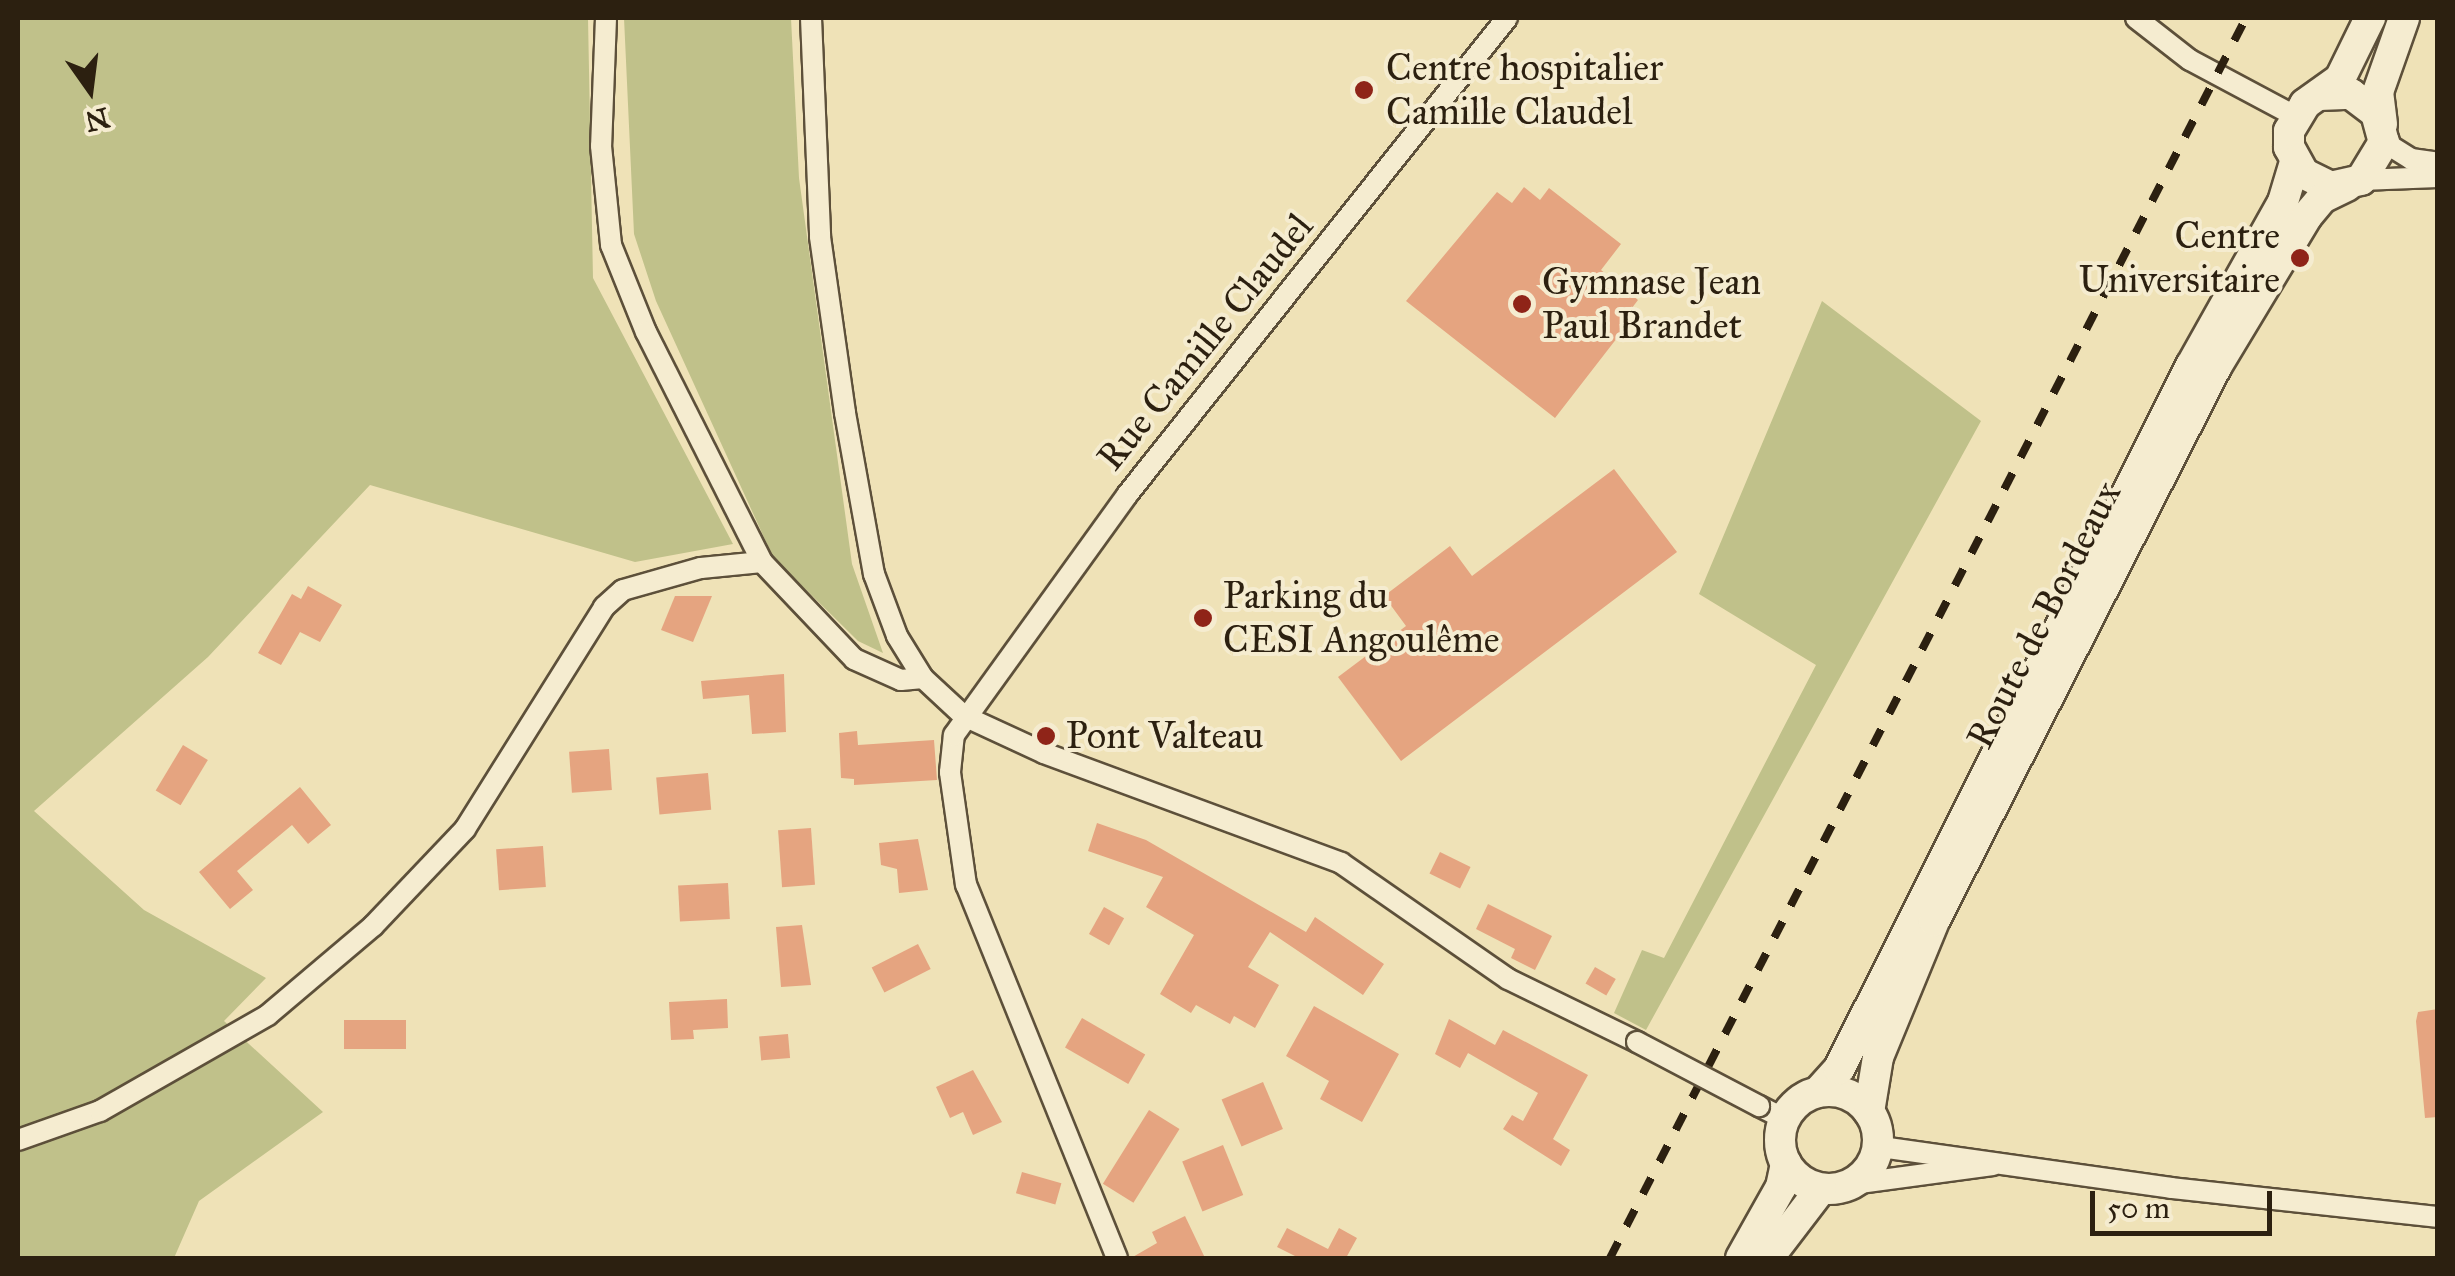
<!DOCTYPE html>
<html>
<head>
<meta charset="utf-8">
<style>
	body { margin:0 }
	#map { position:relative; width:2455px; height:1276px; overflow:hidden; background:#efe2b7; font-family:"IM FELL Great Primer",serif }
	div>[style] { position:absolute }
	.green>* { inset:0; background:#c0c18a }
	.building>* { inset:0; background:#e5a480; transform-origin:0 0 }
	.roads { filter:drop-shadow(2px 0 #5d503a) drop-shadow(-2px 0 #5d503a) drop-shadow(0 2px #5d503a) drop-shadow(0 -2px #5d503a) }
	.street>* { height:20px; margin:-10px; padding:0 10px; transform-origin:10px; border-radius:10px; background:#f5ecd0 }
	.secondary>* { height:30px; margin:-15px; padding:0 15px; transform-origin:15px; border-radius:15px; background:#f5ecd0 }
	.secondary>.ring { margin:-15px; padding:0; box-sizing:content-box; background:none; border:30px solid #f5ecd0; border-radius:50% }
	.rail>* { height:8px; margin-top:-4px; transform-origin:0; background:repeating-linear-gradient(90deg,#2c2010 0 18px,transparent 0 36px) }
	.bridges { filter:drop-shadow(2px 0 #5d503a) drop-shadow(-2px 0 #5d503a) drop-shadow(0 2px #5d503a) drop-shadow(0 -2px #5d503a) }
	.street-bridge>* { height:20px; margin:-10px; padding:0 10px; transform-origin:10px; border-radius:10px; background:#f5ecd0 }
	.dots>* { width:28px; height:28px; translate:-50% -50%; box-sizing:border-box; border:5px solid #f5ecd0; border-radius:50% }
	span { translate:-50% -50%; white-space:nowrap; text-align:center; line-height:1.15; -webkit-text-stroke:8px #f5ecd0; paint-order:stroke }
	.poi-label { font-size:38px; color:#2c2010 }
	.left { translate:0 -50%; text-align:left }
	.right { translate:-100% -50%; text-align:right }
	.street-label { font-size:38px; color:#2c2010 }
	.frame { position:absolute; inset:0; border:20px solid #2c2010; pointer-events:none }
	.north { position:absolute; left:40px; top:40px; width:100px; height:100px; -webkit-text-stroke:8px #f5ecd0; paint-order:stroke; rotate:166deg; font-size:28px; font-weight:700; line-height:40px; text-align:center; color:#2c2010 }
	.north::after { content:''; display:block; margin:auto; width:35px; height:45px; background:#2c2010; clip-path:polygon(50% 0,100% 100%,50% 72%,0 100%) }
	.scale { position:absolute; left:2090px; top:1191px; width:182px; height:45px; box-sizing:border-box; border:5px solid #2c2010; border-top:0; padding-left:12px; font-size:30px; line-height:35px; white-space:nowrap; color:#2c2010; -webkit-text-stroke:8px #f5ecd0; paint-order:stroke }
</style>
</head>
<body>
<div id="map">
	<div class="green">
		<i style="clip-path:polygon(18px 18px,588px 18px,593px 278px,733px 544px,635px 562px,370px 485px,208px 657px,34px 811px,144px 910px,266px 978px,224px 1021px,323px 1112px,199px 1201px,174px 1258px,18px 1258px)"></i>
		<i style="clip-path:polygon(624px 18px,791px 18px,799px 178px,852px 564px,883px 653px,858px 641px,773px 557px,656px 301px,634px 234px)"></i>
		<i style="clip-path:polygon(1822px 301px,1981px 421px,1646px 1030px,1614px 1013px,1642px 950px,1664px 958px,1816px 665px,1699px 594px)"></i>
	</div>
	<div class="building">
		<i style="clip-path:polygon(1524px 187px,1540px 200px,1549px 188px,1621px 244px,1601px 270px,1638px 300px,1619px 325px,1624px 329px,1555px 418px,1406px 301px,1497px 192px,1512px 203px)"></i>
		<i style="clip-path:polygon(1614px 469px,1677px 552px,1401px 761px,1338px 677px,1406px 626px,1384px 596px,1450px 546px,1472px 576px)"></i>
		<i style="clip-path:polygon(308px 586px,342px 605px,320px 642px,300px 632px,281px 665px,258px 653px,292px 594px,301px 599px)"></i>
		<i style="clip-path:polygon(675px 596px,712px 596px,693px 642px,661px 630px)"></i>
		<i style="clip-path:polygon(784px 674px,786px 732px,752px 734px,749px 695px,703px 699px,701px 681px)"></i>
		<i style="clip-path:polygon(857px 731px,858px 745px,934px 740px,937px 780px,854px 785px,854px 779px,841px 778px,839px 733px)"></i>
		<i style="left:183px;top:745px;width:29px;height:53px;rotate:31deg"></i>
		<i style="left:609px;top:749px;width:41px;height:40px;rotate:86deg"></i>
		<i style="left:708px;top:773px;width:37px;height:52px;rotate:85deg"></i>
		<i style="clip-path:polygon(300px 787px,331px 825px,308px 844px,292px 825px,237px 871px,253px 890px,230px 909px,199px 872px)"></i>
		<i style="clip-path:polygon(1097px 823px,1146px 840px,1306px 932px,1315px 917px,1384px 964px,1363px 995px,1270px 932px,1248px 967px,1279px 985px,1255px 1028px,1234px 1016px,1230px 1024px,1196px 1005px,1191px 1013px,1160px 994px,1194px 935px,1146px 907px,1163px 877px,1088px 851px)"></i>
		<i style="left:811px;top:828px;width:57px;height:33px;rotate:86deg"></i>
		<i style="clip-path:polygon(918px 839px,928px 890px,899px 893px,897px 869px,881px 865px,879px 843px)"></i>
		<i style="left:543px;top:846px;width:41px;height:47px;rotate:86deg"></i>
		<i style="left:1440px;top:852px;width:34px;height:24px;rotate:26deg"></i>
		<i style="left:728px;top:883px;width:36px;height:50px;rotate:87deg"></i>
		<i style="clip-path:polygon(1488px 904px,1552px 936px,1535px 970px,1511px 958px,1515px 949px,1476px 929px)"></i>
		<i style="left:1104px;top:907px;width:23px;height:31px;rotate:29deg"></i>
		<i style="clip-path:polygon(802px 925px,811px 985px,781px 987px,776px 927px)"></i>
		<i style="left:918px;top:944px;width:28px;height:52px;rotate:63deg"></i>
		<i style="left:1595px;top:967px;width:24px;height:19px;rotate:30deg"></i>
		<i style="clip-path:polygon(727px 999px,728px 1028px,693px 1030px,694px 1039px,671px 1040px,669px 1002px)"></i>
		<i style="clip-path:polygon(1314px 1006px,1399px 1054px,1362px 1122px,1320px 1099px,1329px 1081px,1286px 1056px)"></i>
		<i style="clip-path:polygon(2438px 1009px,2438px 1117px,2425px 1118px,2416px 1021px,2418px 1012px)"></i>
		<i style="left:1082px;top:1018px;width:73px;height:34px;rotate:30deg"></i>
		<i style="clip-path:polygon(1449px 1019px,1495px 1045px,1503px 1030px,1588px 1075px,1553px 1139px,1570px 1150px,1561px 1166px,1503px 1129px,1512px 1115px,1523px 1121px,1538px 1093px,1468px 1053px,1460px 1068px,1435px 1054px)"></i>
		<i style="left:406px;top:1020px;width:29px;height:62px;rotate:90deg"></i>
		<i style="left:788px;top:1034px;width:24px;height:29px;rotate:85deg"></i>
		<i style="clip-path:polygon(973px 1070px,1002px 1122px,973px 1135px,963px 1112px,950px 1118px,936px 1087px)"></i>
		<i style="left:1263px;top:1082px;width:51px;height:45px;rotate:67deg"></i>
		<i style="left:1149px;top:1110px;width:36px;height:87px;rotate:32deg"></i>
		<i style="left:1223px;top:1145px;width:54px;height:44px;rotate:68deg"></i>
		<i style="left:1022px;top:1172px;width:41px;height:22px;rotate:16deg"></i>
		<i style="clip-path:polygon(1185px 1216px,1205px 1258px,1131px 1258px,1157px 1243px,1152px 1232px)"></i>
		<i style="clip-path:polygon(1287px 1228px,1328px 1249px,1339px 1228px,1357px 1238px,1346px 1258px,1299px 1258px,1277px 1247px)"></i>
	</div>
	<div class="roads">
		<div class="street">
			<i style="left:606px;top:18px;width:128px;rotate:92.2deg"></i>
			<i style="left:601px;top:146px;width:100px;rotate:84.2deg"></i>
			<i style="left:611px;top:245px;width:94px;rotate:68.1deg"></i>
			<i style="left:646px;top:332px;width:258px;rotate:63.2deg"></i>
			<i style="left:811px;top:18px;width:219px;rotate:87.6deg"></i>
			<i style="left:820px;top:237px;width:178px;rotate:81.9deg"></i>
			<i style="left:845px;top:413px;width:164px;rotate:79.8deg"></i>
			<i style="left:874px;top:574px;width:66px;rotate:69.6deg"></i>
			<i style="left:897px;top:636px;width:49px;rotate:58.2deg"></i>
			<i style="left:923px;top:678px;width:56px;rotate:42.8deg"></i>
			<i style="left:964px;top:716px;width:88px;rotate:24.8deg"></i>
			<i style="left:1044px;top:753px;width:317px;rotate:20.3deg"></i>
			<i style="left:1341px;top:863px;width:203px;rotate:34.8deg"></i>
			<i style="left:1508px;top:979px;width:144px;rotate:26deg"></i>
			<i style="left:2136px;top:18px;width:68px;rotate:37.9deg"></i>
			<i style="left:2190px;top:60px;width:119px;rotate:28.1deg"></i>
			<i style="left:2384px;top:142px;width:32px;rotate:32deg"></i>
			<i style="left:2411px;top:159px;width:27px;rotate:8deg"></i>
			<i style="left:2361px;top:180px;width:77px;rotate:-2.2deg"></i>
			<i style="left:1759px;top:1106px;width:28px;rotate:27deg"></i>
			<i style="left:18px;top:1140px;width:87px;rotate:-19.5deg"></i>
			<i style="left:100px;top:1111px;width:193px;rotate:-29.7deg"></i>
			<i style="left:268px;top:1015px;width:138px;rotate:-40.3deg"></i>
			<i style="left:373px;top:926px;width:134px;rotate:-46.5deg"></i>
			<i style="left:465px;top:829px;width:262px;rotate:-57.9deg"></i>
			<i style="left:604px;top:607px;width:25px;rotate:-42deg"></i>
			<i style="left:623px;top:590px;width:81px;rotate:-15.8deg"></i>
			<i style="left:701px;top:568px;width:61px;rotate:-5.6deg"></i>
			<i style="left:762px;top:562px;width:134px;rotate:46.5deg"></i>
			<i style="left:854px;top:659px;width:51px;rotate:24.1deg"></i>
			<i style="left:901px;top:680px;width:22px;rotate:-5deg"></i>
			<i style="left:1878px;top:1141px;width:12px;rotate:35deg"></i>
			<i style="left:1888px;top:1148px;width:286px;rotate:8deg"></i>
			<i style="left:2171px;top:1188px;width:269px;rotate:6.2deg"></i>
			<i style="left:1852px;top:1184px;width:142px;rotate:-7.7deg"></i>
			<i style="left:1117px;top:1258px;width:402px;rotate:-112deg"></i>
			<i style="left:966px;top:885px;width:114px;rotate:-98.1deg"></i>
			<i style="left:950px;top:772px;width:37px;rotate:-84deg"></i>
			<i style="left:954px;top:735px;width:296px;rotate:-54.2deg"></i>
			<i style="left:1127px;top:495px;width:610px;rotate:-51.46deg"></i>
		</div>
		<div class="secondary">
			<i style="left:2319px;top:95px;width:32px;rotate:-2deg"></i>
			<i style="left:2351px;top:94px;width:31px;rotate:37deg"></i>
			<i style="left:2376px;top:113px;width:30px;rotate:75deg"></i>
			<i style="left:2384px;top:142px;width:44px;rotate:121.2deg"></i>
			<i style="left:2361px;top:180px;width:31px;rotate:167deg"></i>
			<i style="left:2331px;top:187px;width:30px;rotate:-154deg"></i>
			<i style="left:2304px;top:174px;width:31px;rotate:-119deg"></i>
			<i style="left:2289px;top:147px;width:16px;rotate:-90deg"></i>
			<i style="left:2289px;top:131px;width:31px;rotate:-59deg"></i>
			<i style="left:2305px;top:104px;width:43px;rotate:-35.5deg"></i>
			<i style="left:2340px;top:79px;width:68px;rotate:-63.8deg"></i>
			<i style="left:2382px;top:124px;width:32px;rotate:-97deg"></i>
			<i style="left:2378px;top:92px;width:78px;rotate:-70.6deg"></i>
			<i class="ring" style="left:1780px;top:1091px;width:68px;height:68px"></i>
			<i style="left:1818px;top:1092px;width:31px;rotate:-48deg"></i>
			<i style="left:1839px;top:1069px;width:786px;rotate:-63.4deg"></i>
			<i style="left:2191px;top:366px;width:188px;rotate:-60.7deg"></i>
			<i style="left:2283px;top:202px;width:42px;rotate:-73.3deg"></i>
			<i style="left:1869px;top:1112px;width:56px;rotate:-80.7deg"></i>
			<i style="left:1878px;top:1057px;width:147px;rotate:-67.6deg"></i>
			<i style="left:1934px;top:921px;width:622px;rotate:-63.02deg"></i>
			<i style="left:2216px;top:367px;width:176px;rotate:-58.9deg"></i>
			<i style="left:2307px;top:216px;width:23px;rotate:-50deg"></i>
			<i style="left:2322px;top:198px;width:28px;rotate:-26deg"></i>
			<i style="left:1741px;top:1258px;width:81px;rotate:-60.6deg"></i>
			<i style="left:1781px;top:1187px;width:24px;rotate:-78deg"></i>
			<i style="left:1768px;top:1258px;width:87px;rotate:-52.5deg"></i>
		</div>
	</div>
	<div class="rail">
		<i style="left:1610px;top:1258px;width:1394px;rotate:-62.85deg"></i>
	</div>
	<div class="bridges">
		<div class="street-bridge">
			<i style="left:1637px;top:1042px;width:138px;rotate:27.7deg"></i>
		</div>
	</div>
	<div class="dots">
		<i style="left:1364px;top:90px;background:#8f2418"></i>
		<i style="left:2300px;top:258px;background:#8f2418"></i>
		<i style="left:1522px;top:304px;background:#8f2418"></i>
		<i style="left:1203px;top:618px;background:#8f2418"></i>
		<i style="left:1046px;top:736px;background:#8f2418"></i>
	</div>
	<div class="poi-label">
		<span class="left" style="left:1386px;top:90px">Centre hospitalier<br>Camille Claudel</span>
		<span class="right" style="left:2280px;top:258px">Centre<br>Universitaire</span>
		<span class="left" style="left:1542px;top:304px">Gymnase Jean<br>Paul Brandet</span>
		<span class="left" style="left:1223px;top:618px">Parking du<br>CESI Angoulême</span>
		<span class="left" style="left:1066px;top:736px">Pont Valteau</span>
	</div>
	<div class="street-label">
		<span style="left:1205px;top:342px;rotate:-51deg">Rue Camille Claudel</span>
		<span style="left:2044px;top:615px;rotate:-63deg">Route de Bordeaux</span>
	</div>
	<div class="frame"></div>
	<div class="north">N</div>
	<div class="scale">50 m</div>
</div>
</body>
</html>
